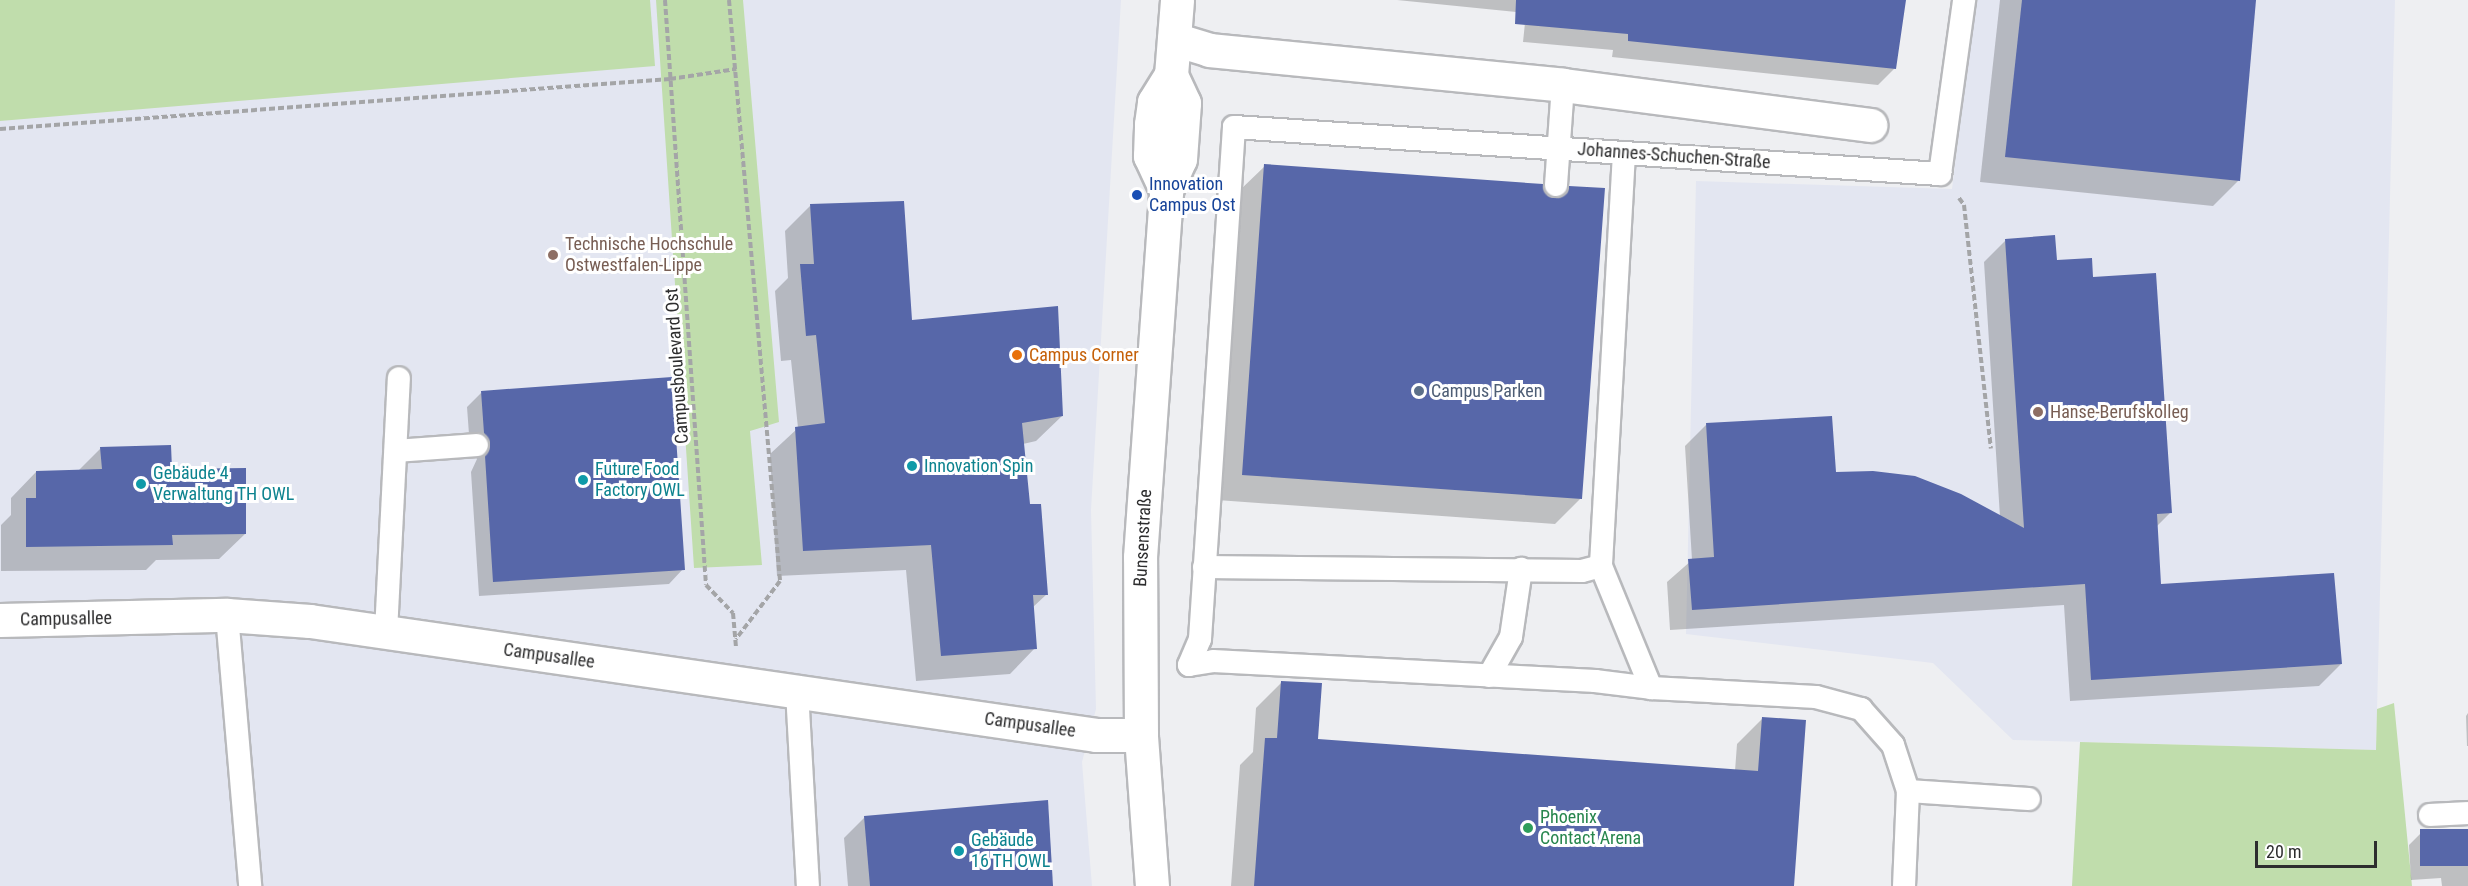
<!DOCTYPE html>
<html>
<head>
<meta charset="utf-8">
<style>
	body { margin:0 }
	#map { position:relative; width:2468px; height:886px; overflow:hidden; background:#eeeff2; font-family:"Roboto Condensed",sans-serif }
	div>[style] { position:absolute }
	.built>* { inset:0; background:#e3e6f1 }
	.green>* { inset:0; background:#c0ddac }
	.shadow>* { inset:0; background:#0003 }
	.building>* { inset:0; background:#5767a9; transform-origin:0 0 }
	.path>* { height:4px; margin-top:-2px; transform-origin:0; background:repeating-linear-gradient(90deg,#a4a5a7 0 6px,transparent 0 9px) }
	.roads { filter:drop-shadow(2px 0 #b8b9bc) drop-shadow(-2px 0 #b8b9bc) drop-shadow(0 2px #b8b9bc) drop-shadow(0 -2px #b8b9bc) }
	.lane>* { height:22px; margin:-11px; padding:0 11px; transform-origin:11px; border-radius:11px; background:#fff }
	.street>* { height:33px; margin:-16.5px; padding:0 16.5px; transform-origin:16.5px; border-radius:16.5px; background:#fff }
	.dots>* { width:16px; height:16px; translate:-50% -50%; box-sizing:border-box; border:3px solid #fff; border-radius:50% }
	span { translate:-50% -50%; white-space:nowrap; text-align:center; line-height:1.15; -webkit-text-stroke:6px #fff; paint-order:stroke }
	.street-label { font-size:18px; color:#2d2d2e }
	.transit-label { font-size:18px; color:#164399 }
	.left { translate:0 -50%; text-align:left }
	.education-label { font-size:18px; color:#785e54 }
	.food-label { font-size:18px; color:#c56008 }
	.service-label { font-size:18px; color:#4e5e75 }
	.culture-label { font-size:18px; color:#0d838f }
	.leisure-label { font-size:18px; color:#27864d }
	.scale { position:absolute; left:2255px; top:841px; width:122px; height:27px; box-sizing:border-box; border:3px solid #2d2d2e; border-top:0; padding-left:8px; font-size:18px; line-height:21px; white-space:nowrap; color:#2d2d2e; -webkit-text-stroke:4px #fff; paint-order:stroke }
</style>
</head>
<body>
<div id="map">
	<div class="built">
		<i style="clip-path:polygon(0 0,1121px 0,1091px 510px,1096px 709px,1082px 762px,1092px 886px,0 886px)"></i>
		<i style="clip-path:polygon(1975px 0,2395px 0,2376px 750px,2013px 740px,1933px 663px,1686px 634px,1696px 181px,1952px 189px)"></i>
	</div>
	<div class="green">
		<i style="clip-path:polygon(0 0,650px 0,655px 66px,0 121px)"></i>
		<i style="clip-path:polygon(656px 0,743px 0,779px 422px,750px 431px,762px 565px,694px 568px)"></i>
		<i style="clip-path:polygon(2394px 703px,2412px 886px,2072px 886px,2080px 742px,2376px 750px,2377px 709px)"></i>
	</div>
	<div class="shadow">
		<i style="clip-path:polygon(1397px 0,1889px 0,1895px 68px,1878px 85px,1612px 57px,1613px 50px,1523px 42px,1526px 13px)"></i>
		<i style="clip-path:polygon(2000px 0,2254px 0,2239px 180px,2213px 206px,1980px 182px)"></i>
		<i style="clip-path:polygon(1265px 166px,1559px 198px,1570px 188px,1581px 498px,1555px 524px,1217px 500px,1239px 191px)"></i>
		<i style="clip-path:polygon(810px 206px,911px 322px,1062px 416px,1036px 441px,1023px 444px,1029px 506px,1047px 594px,1032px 608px,1035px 648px,1010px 674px,916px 681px,906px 570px,777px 576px,770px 454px,798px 428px,791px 360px,781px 361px,775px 291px,788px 278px,785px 231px)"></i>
		<i style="clip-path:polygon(2006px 240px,2092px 278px,2170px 513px,2156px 527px,2160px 585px,2341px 664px,2319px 686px,2070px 701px,2064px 605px,1670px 630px,1667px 582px,1692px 560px,1685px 446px,1706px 425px,1834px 474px,2000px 517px,1984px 262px)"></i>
		<i style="clip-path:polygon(481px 393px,683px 569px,669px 584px,479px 596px,471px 472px,477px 459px,470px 448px,467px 407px)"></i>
		<i style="clip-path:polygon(101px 448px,170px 470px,245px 534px,219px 559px,156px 560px,146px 570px,1px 571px,1px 525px,11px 515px,11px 498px,36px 472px,78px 471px)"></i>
		<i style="clip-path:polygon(1282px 682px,1316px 740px,1735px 771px,1737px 744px,1763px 718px,1792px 886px,1231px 886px,1240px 765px,1253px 752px,1256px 708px)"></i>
		<i style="clip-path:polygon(2468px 713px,2468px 746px,2467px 746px,2466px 716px)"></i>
		<i style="clip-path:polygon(865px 817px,1052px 886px,848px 886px,844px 838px)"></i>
		<i style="clip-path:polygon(2468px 830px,2468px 886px,2442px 886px,2441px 878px,2411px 880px,2409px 845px,2421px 833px)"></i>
	</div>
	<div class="building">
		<i style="clip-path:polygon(1516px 0,1906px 0,1896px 69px,1628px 41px,1628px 34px,1515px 24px)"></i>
		<i style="clip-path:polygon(2022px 0,2256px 0,2240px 181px,2005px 157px)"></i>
		<i style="clip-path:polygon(1264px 164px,1543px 184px,1548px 196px,1556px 198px,1567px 193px,1569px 186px,1605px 188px,1582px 499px,1242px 475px)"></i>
		<i style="clip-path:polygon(904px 201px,912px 320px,1058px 306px,1063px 416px,1022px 423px,1030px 504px,1041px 504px,1048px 595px,1033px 595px,1037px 649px,941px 656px,931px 545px,803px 551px,795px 427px,825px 423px,816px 335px,806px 336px,800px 264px,814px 264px,810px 204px)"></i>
		<i style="clip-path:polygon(2055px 235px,2057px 260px,2092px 258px,2093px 277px,2156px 273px,2172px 513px,2157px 514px,2161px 584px,2334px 573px,2342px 664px,2091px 680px,2085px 584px,1692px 610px,1688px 559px,1714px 557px,1706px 423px,1832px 416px,1836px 472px,1873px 471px,1915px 476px,1961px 494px,2024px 528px,2005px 239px)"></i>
		<i style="clip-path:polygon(672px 377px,685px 570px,493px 582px,485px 456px,490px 443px,484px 433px,481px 391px)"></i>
		<i style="clip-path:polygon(171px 445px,172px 469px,246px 468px,246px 534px,172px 535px,173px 545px,26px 547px,26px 498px,36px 498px,36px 471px,102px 469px,100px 447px)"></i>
		<i style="clip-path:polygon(1281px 681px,1322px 683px,1318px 739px,1758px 771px,1762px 717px,1806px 720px,1794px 886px,1254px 886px,1265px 738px,1277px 738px)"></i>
		<i style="clip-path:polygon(1048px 800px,1053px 886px,870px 886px,864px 816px)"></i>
		<i style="left:2468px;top:829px;width:37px;height:48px;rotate:90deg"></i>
	</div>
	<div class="path">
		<i style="left:665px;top:0;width:586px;rotate:85.99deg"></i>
		<i style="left:706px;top:585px;width:39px;rotate:46deg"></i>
		<i style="left:733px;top:613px;width:34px;rotate:85deg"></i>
		<i style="left:729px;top:0;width:583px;rotate:84.98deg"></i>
		<i style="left:780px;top:581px;width:73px;rotate:127.2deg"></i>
		<i style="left:0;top:129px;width:672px;rotate:-4.27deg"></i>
		<i style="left:670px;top:79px;width:67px;rotate:-8.6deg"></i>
		<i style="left:1959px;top:198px;width:9px;rotate:54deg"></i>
		<i style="left:1964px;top:205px;width:245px;rotate:83.7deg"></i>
	</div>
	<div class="roads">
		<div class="lane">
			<i style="left:1624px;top:153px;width:414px;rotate:93.2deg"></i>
			<i style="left:1601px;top:566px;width:132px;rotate:67.7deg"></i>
			<i style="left:1556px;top:185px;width:100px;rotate:-86deg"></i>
			<i style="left:396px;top:451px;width:81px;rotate:-4.2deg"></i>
			<i style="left:1204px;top:567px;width:378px;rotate:0.6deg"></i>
			<i style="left:1582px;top:571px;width:20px;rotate:-15deg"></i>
			<i style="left:227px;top:615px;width:272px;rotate:85.1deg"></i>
			<i style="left:386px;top:632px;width:254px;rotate:-87.1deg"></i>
			<i style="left:1189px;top:665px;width:28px;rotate:-67deg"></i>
			<i style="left:1200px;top:639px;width:513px;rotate:-86.2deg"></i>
			<i style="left:1234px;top:127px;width:708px;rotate:3.81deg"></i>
			<i style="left:1940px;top:174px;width:176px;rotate:-82.1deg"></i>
			<i style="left:1189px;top:665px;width:24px;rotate:-9deg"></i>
			<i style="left:1213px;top:661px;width:383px;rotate:3deg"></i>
			<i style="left:1595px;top:681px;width:56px;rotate:7.1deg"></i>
			<i style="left:1651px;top:688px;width:165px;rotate:3.1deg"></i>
			<i style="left:1816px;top:697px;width:47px;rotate:14.9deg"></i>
			<i style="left:1861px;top:709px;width:48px;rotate:48.4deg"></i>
			<i style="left:1893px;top:745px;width:48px;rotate:71.9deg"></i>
			<i style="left:1908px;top:791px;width:95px;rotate:92.4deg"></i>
			<i style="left:1489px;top:676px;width:45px;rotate:-60.6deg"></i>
			<i style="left:1511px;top:637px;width:69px;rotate:-81.6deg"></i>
			<i style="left:797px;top:691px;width:195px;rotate:86.8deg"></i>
			<i style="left:1908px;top:791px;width:121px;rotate:3.8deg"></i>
			<i style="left:2430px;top:815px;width:38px;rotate:-3deg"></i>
		</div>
		<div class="street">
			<i style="left:1174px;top:39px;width:37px;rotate:17deg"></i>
			<i style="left:1209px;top:50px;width:356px;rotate:5.6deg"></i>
			<i style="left:1563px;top:85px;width:310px;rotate:7.4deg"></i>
			<i style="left:1166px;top:190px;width:38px;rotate:-115deg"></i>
			<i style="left:1150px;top:156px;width:32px;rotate:-88deg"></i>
			<i style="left:1151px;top:124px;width:22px;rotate:-82deg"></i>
			<i style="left:1154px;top:102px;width:32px;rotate:-58deg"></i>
			<i style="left:1171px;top:75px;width:75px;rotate:-85.4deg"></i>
			<i style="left:0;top:620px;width:227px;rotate:-1.3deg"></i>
			<i style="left:227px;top:615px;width:83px;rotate:4.1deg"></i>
			<i style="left:310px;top:621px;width:794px;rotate:8.25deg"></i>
			<i style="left:1096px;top:735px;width:45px"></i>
			<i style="left:1152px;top:886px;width:151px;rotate:-94.2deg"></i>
			<i style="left:1141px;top:735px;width:178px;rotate:-90.3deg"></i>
			<i style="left:1140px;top:557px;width:368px;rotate:-85.9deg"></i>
			<i style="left:1166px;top:190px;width:34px;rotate:-66deg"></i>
			<i style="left:1180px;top:159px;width:56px;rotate:-85.9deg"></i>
			<i style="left:1184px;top:103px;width:31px;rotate:-115deg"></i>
		</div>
	</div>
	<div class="dots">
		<i style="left:1137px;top:195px;background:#1a4fb4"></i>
		<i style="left:553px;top:255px;background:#8d6e63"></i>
		<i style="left:1017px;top:355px;background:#e8710a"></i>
		<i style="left:1419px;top:391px;background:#5c6f8a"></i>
		<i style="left:2038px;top:412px;background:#8d6e63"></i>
		<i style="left:912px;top:466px;background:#0f9aa8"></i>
		<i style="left:583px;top:480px;background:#0f9aa8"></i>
		<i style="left:141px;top:484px;background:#0f9aa8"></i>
		<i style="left:1528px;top:828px;background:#2e9e5b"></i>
		<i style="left:959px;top:851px;background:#0f9aa8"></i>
	</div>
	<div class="street-label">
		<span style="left:1674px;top:156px;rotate:4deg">Johannes-Schuchen-Straße</span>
		<span style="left:677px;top:366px;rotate:-94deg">Campusboulevard Ost</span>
		<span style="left:1143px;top:538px;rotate:-87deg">Bunsenstraße</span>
		<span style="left:66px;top:619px;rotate:-1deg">Campusallee</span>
		<span style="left:549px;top:656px;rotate:8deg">Campusallee</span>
		<span style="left:1030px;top:725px;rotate:8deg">Campusallee</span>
	</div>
	<div class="transit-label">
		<span class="left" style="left:1149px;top:195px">Innovation<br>Campus Ost</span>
	</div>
	<div class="education-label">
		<span class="left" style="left:565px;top:255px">Technische Hochschule<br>Ostwestfalen-Lippe</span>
		<span class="left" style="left:2050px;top:412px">Hanse-Berufskolleg</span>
	</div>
	<div class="food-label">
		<span class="left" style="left:1029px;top:355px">Campus Corner</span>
	</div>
	<div class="service-label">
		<span class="left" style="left:1431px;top:391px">Campus Parken</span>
	</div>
	<div class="culture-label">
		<span class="left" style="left:924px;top:466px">Innovation Spin</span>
		<span class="left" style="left:595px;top:480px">Future Food<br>Factory OWL</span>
		<span class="left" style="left:153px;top:484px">Gebäude 4<br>Verwaltung TH OWL</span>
		<span class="left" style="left:971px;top:851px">Gebäude<br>16 TH OWL</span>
	</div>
	<div class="leisure-label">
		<span class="left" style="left:1540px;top:828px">Phoenix<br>Contact Arena</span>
	</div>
	<div class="scale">20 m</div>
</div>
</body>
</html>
